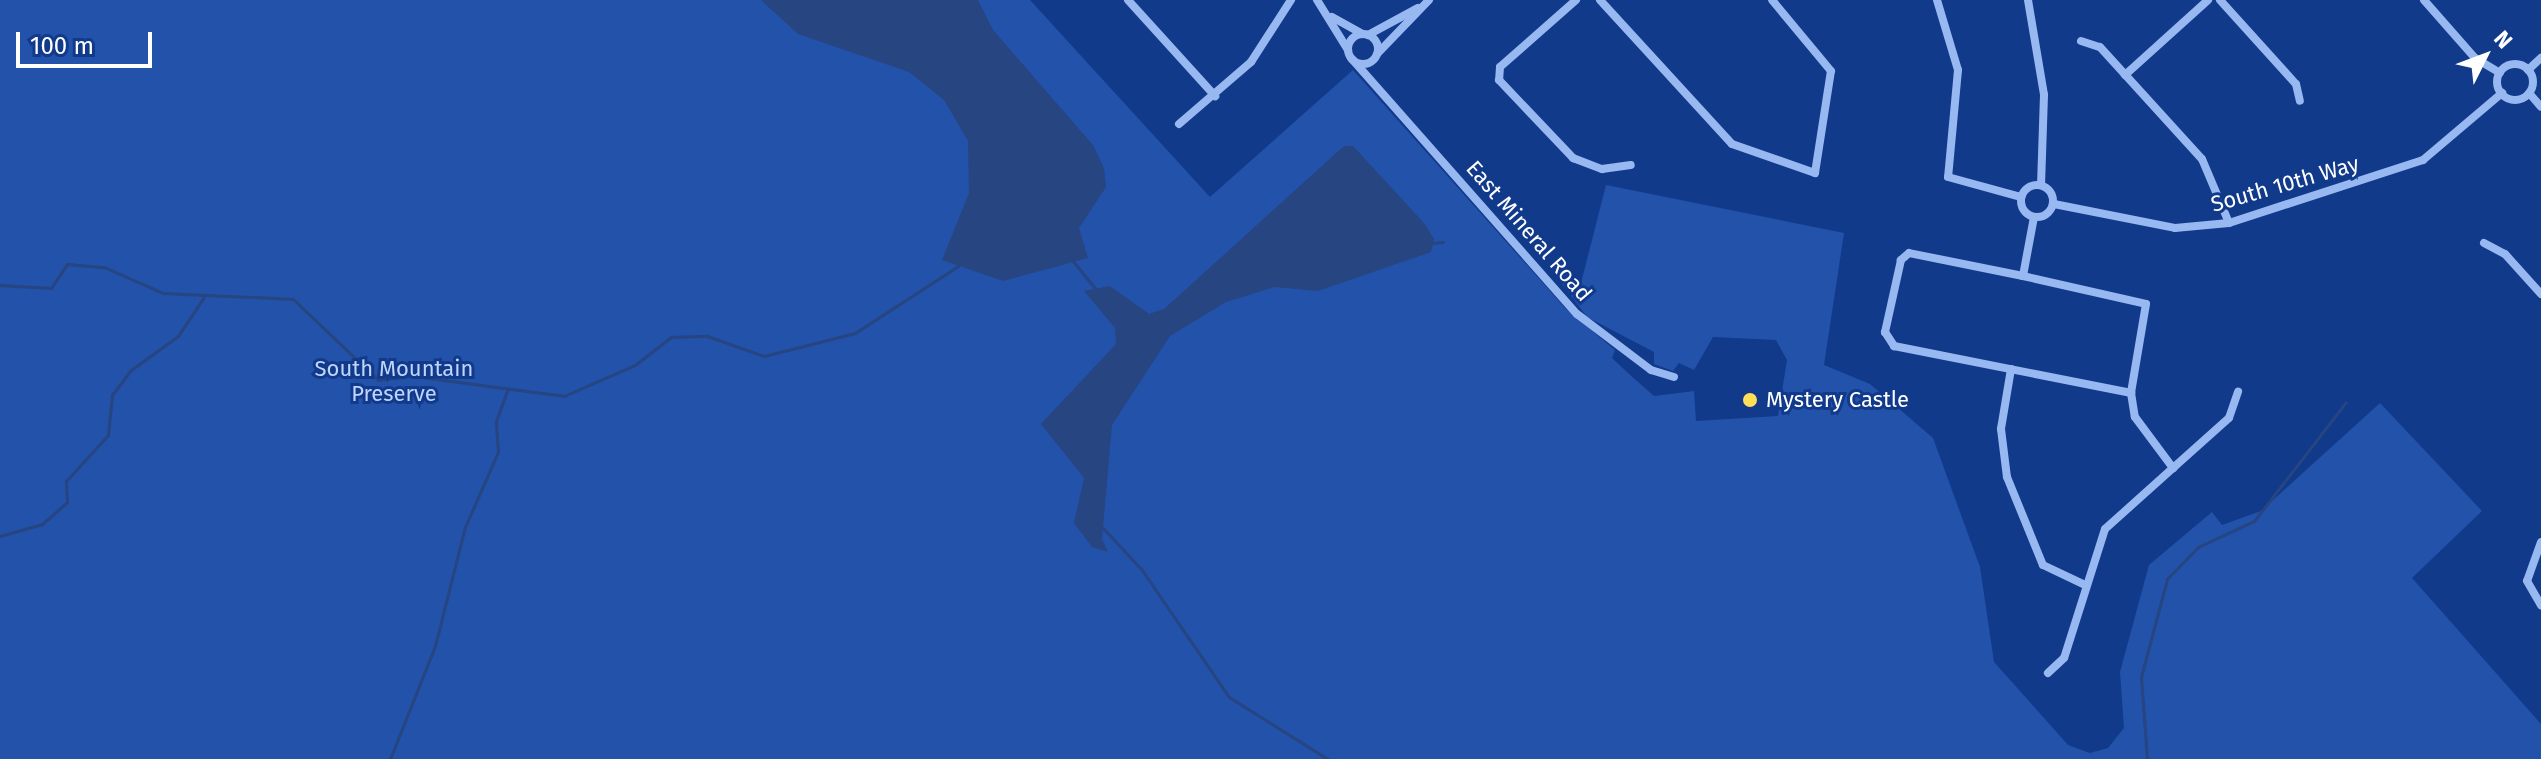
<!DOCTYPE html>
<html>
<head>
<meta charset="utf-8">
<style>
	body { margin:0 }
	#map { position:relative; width:2541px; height:759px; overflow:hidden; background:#113a8b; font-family:"Fira Sans",sans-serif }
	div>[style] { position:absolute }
	.green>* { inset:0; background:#2352ab }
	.water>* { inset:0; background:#264581 }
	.stream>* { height:3px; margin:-1.5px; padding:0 1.5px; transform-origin:1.5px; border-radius:1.5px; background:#264581 }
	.street>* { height:8px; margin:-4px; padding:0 4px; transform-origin:4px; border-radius:4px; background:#98b8f1 }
	.street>.ring { margin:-4px; padding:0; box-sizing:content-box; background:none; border:8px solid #98b8f1; border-radius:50% }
	.dots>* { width:22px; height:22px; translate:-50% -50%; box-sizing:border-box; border:4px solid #113a8b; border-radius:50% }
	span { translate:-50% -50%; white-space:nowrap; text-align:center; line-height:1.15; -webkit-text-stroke:6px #113a8b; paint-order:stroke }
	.street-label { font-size:22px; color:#fff }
	.park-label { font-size:22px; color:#bfd5fd }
	.poi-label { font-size:22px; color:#fff }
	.left { translate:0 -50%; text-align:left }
	.north { position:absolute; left:2445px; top:16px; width:80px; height:80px; -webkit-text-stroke:6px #113a8b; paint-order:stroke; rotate:48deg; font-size:22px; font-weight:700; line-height:32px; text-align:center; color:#fff }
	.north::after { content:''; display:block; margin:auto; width:28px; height:36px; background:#fff; clip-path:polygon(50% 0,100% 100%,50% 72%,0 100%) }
	.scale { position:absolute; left:16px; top:32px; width:136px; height:36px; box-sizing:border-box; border:4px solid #fff; border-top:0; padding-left:10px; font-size:24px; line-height:28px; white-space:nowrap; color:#fff; -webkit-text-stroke:6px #113a8b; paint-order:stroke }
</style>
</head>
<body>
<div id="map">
	<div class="green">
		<i style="clip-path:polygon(0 0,1030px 0,1210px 197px,1353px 70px,1566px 309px,1615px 350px,1612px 358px,1629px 374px,1654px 396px,1694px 391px,1696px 421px,1778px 416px,1787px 360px,1776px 340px,1713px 337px,1694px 370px,1679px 363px,1673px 371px,1654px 364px,1654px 352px,1587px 317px,1551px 269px,1555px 264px,1579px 291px,1606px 185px,1844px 233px,1824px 365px,1870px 384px,1933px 438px,1980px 567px,1994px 662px,2068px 745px,2090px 753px,2108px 748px,2124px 728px,2120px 672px,2149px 565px,2212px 512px,2222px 525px,2261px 511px,2380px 403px,2482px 511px,2412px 578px,2541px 724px,2541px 759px,0 759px)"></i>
	</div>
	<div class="water">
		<i style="clip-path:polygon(761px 0,978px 0,993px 30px,1093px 145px,1104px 168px,1106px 187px,1079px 228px,1088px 258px,1003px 281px,942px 260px,969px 193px,968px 141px,944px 100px,909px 72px,798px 34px)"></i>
		<i style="clip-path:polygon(1344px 146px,1353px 146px,1424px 223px,1434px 239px,1431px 252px,1318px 291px,1274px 287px,1226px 302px,1170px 336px,1112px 425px,1102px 539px,1108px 552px,1092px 547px,1074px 523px,1084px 478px,1041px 424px,1116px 344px,1115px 328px,1084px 291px,1110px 286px,1149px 314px,1164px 309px)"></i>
	</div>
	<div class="stream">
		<i style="left:1430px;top:243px;width:13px;rotate:-4deg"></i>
		<i style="left:1073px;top:261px;width:36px;rotate:51deg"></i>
		<i style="left:0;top:285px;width:51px;rotate:3.4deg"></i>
		<i style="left:51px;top:288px;width:29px;rotate:-56deg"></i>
		<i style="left:67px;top:264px;width:37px;rotate:5deg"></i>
		<i style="left:104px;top:267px;width:64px;rotate:23.8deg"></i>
		<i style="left:163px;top:293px;width:130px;rotate:2.6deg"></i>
		<i style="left:293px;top:299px;width:117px;rotate:43.6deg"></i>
		<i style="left:378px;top:380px;width:35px;rotate:-7deg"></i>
		<i style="left:413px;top:376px;width:152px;rotate:7.5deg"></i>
		<i style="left:564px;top:396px;width:77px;rotate:-23.6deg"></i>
		<i style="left:635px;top:365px;width:46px;rotate:-37.9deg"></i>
		<i style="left:671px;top:337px;width:36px;rotate:-2deg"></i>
		<i style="left:707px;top:336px;width:60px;rotate:19.3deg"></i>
		<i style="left:764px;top:356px;width:94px;rotate:-14.2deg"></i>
		<i style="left:855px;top:333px;width:123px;rotate:-33deg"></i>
		<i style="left:1103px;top:528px;width:57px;rotate:47.1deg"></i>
		<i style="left:1142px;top:570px;width:154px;rotate:55.6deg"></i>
		<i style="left:1229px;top:697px;width:117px;rotate:32.1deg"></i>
		<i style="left:0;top:536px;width:44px;rotate:-15.9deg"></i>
		<i style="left:42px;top:524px;width:33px;rotate:-41deg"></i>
		<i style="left:67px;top:502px;width:21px;rotate:-93deg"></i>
		<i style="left:66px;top:481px;width:62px;rotate:-47.6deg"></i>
		<i style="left:108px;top:435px;width:40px;rotate:-84.3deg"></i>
		<i style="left:112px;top:395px;width:31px;rotate:-53deg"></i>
		<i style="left:131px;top:370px;width:58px;rotate:-35.9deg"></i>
		<i style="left:178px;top:336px;width:47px;rotate:-56.3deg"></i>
		<i style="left:390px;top:759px;width:122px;rotate:-68.3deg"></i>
		<i style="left:435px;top:646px;width:123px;rotate:-75.9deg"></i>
		<i style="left:465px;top:527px;width:82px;rotate:-66.3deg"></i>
		<i style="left:498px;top:452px;width:31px;rotate:-94deg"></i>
		<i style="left:496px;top:421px;width:33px;rotate:-70deg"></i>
		<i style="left:2147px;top:759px;width:82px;rotate:-94.2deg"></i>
		<i style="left:2141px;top:677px;width:101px;rotate:-75.1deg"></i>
		<i style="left:2167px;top:579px;width:45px;rotate:-45.9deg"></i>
		<i style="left:2198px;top:547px;width:62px;rotate:-24.9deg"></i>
		<i style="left:2254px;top:521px;width:150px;rotate:-52.3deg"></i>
	</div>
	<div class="street">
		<i style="left:1128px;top:0;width:130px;rotate:47.8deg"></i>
		<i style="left:1317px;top:0;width:59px;rotate:58.2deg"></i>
		<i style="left:1576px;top:0;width:101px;rotate:138.6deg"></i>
		<i style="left:1500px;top:67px;width:13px;rotate:94deg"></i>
		<i style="left:1499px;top:80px;width:108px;rotate:46.5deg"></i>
		<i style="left:1573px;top:158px;width:31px;rotate:21deg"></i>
		<i style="left:1602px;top:169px;width:29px;rotate:-8deg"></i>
		<i style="left:1600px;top:0;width:195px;rotate:47.5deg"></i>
		<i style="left:1732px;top:144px;width:88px;rotate:19.3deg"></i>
		<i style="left:1815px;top:173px;width:103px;rotate:-81.1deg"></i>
		<i style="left:1831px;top:71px;width:92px;rotate:-129.7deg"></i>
		<i style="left:1937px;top:0;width:73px;rotate:73.3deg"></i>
		<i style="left:1958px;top:70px;width:107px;rotate:95.3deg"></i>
		<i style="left:1948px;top:177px;width:76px;rotate:15.3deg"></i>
		<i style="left:2028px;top:0;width:96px;rotate:80.4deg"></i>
		<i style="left:2044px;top:95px;width:90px;rotate:91.9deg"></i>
		<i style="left:2220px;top:0;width:113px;rotate:47.9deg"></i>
		<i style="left:2296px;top:84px;width:17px;rotate:77deg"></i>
		<i style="left:2424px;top:0;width:77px;rotate:48.7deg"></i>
		<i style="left:2475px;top:58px;width:29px;rotate:31deg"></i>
		<i style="left:1332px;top:17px;width:35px;rotate:29deg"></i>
		<i class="ring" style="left:1348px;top:34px;width:22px;height:22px"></i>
		<i style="left:1368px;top:35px;width:57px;rotate:-28.4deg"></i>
		<i style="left:2081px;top:41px;width:20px;rotate:18deg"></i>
		<i style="left:2100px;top:47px;width:151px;rotate:47.7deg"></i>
		<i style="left:2202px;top:159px;width:69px;rotate:67.1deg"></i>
		<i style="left:1377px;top:54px;width:75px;rotate:-46.1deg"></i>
		<i style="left:1352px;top:59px;width:340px;rotate:48.6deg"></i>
		<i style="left:1577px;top:314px;width:93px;rotate:37.1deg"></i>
		<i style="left:1651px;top:370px;width:24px;rotate:17deg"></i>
		<i class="ring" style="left:2497px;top:64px;width:28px;height:28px"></i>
		<i style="left:2528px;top:70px;width:18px;rotate:-43deg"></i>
		<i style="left:2125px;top:75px;width:112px;rotate:-42.1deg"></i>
		<i style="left:2529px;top:93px;width:18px;rotate:49deg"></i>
		<i style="left:1179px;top:124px;width:95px;rotate:-40.7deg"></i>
		<i style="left:1251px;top:62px;width:74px;rotate:-57.2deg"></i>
		<i class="ring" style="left:2021px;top:185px;width:24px;height:24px"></i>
		<i style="left:2054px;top:204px;width:123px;rotate:11.2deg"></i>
		<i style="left:2175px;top:228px;width:54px;rotate:-5.3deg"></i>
		<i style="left:2229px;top:223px;width:204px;rotate:-18deg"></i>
		<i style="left:2423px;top:160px;width:104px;rotate:-40.3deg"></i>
		<i style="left:2034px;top:217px;width:60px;rotate:100.6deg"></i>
		<i style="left:2023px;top:276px;width:116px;rotate:-168.6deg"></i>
		<i style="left:1909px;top:253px;width:11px;rotate:139deg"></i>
		<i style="left:1901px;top:260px;width:74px;rotate:102.5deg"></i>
		<i style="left:1885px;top:332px;width:17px;rotate:57deg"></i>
		<i style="left:1894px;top:346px;width:242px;rotate:11.2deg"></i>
		<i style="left:2131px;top:393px;width:24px;rotate:81deg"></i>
		<i style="left:2135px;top:417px;width:64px;rotate:53.3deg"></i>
		<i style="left:2173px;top:468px;width:91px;rotate:138.1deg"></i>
		<i style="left:2105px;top:529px;width:135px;rotate:107.6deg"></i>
		<i style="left:2064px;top:658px;width:22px;rotate:137deg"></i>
		<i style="left:2484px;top:243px;width:24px;rotate:28deg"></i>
		<i style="left:2505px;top:254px;width:54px;rotate:48deg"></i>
		<i style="left:2023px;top:276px;width:126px;rotate:12.8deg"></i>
		<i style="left:2146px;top:304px;width:90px;rotate:99.6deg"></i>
		<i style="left:2011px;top:369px;width:61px;rotate:99.5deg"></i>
		<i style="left:2001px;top:429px;width:48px;rotate:82.9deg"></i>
		<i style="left:2007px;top:477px;width:95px;rotate:67.8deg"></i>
		<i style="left:2043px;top:565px;width:47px;rotate:25.5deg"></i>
		<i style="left:2173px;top:468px;width:75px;rotate:-41.8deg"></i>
		<i style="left:2229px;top:418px;width:28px;rotate:-71deg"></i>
		<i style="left:2541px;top:542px;width:41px;rotate:109.7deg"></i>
		<i style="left:2527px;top:581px;width:28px;rotate:60deg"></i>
	</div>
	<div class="dots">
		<i style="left:1750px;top:400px;background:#ffdf58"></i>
	</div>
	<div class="street-label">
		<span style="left:2285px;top:184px;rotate:-16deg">South 10th Way</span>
		<span style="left:1529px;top:231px;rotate:49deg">East Mineral Road</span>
	</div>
	<div class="park-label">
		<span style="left:394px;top:381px">South Mountain<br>Preserve</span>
	</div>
	<div class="poi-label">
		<span class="left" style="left:1766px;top:400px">Mystery Castle</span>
	</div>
	<div class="north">N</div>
	<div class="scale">100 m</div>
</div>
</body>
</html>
